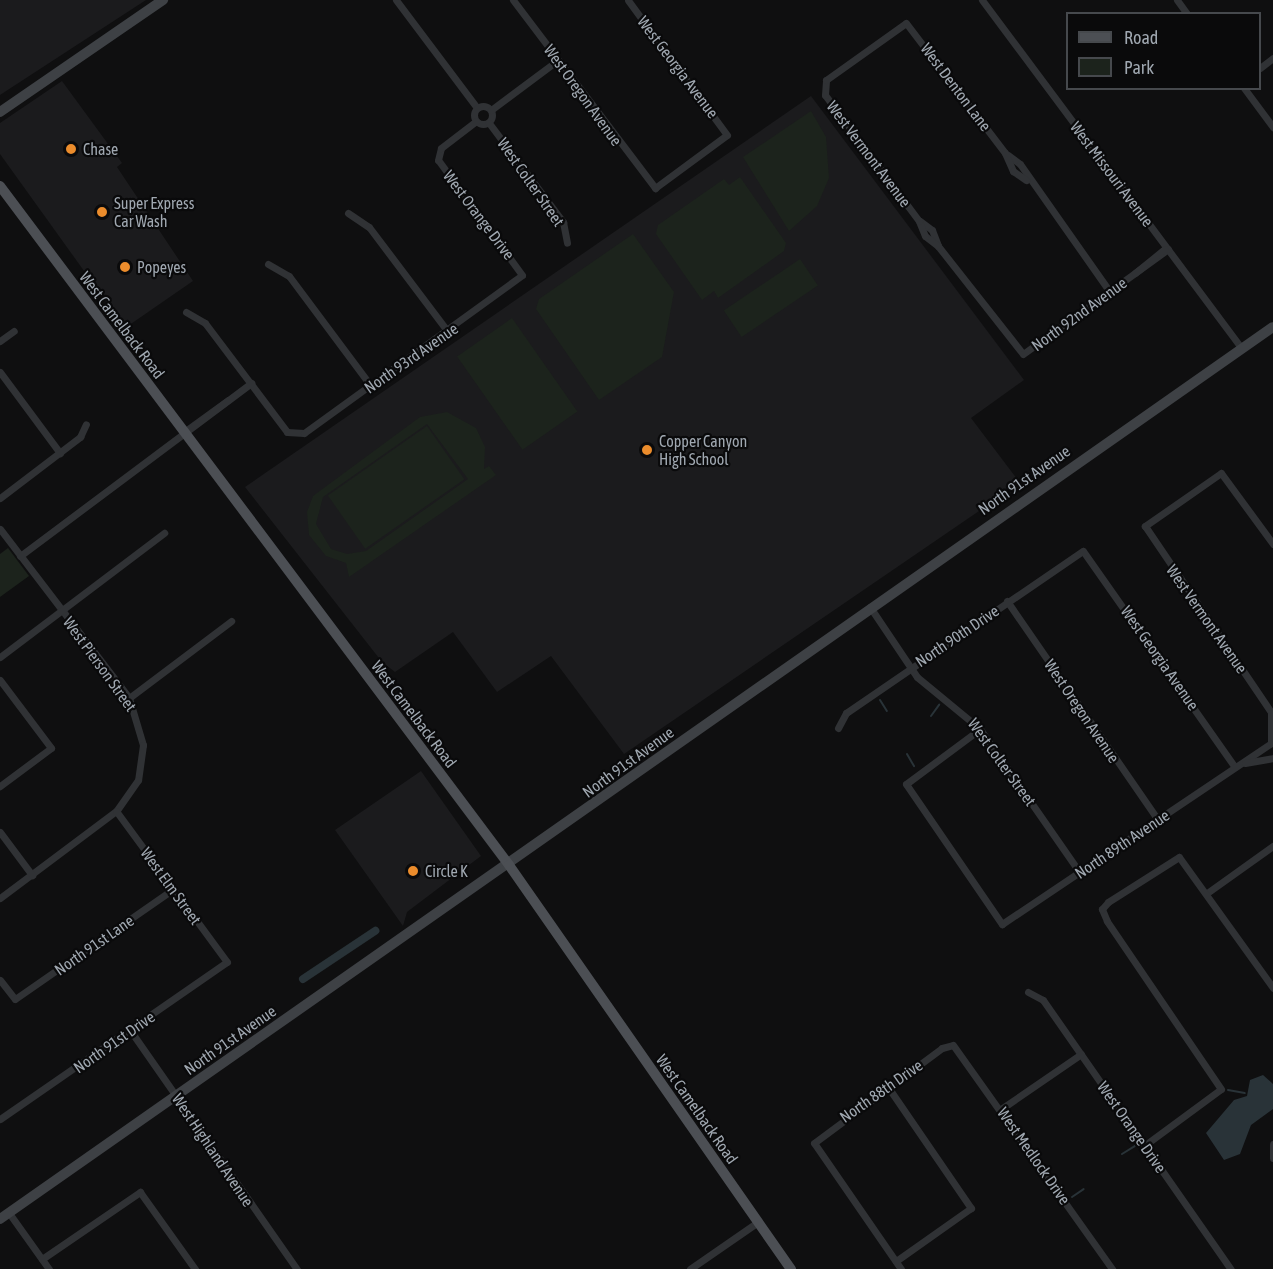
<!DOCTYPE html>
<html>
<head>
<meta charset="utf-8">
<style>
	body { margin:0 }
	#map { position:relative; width:1273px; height:1269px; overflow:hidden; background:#0f0f10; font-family:"Asap Condensed",sans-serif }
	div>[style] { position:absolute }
	.built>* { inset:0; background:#1b1b1d }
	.green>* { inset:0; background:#1c231c; transform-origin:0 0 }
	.water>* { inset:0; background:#293338 }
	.stream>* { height:2px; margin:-1px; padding:0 1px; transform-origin:1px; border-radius:1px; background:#293338 }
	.canal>* { height:8px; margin:-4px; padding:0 4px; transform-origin:4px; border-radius:4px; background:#293338 }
	.street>* { height:7px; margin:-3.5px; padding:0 3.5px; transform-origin:3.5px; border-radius:3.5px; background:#303235 }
	.street>.ring { margin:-3.5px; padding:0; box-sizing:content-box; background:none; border:7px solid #303235; border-radius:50% }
	.secondary>* { height:10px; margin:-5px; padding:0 5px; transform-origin:5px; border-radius:5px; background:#3e4145 }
	.primary>* { height:10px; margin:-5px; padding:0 5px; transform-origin:5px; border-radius:5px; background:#4c4f54 }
	.dots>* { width:16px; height:16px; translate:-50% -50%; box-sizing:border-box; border:3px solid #0a0a0b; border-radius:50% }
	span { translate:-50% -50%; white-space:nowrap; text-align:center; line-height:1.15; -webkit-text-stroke:4.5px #0a0a0b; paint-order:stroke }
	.street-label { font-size:16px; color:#a0a8b1 }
	.poi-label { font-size:16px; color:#a0a8b1 }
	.left { translate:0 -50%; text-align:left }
	.legend { position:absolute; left:1066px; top:12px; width:195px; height:78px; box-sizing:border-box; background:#0a0a0b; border:2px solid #46494d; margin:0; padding:8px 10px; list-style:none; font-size:18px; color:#a0a8b1 }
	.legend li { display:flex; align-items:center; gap:12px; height:30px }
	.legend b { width:30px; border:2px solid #46494d }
</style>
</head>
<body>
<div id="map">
	<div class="built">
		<i style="clip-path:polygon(0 0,146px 0,0 95px)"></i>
		<i style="clip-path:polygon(62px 81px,122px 163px,117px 167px,193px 281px,125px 328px,0 154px,0 123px)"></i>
		<i style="clip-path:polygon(811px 96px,1024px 380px,971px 418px,1020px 483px,624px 754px,551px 656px,497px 692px,453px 632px,395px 672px,382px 662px,245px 487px)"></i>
		<i style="clip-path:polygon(421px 771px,481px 856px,407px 912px,403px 926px,335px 830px)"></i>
	</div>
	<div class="green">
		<i style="clip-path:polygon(811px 111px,826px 137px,829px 178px,817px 206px,789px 231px,743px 157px)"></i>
		<i style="clip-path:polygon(740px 177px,786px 243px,784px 251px,718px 298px,714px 291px,702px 300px,656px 234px,658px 225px,724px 179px,729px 185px)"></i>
		<i style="clip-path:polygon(633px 234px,674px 292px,662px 357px,599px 400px,536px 309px,539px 299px)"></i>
		<i style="left:800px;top:259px;width:32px;height:92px;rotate:56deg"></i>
		<i style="left:512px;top:318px;width:114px;height:67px;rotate:55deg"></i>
		<i style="clip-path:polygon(evenodd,447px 412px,476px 428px,485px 447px,484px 469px,489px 466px,496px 475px,349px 577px,346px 563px,326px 556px,309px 535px,307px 512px,313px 496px,420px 417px,447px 412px,427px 424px,468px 479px,366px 551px,347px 554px,331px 549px,316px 524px,323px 497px,427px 424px)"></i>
		<i style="left:427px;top:426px;width:65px;height:121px;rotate:55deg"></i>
		<i style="clip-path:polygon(8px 548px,29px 576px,0 597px,0 554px)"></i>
	</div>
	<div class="water">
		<i style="clip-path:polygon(1263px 1075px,1273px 1084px,1273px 1109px,1251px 1125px,1240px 1154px,1224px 1160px,1206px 1133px,1234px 1100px,1247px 1096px,1250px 1080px)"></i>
	</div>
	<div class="stream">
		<i style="left:880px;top:700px;width:13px;rotate:58deg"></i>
		<i style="left:931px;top:716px;width:14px;rotate:-54deg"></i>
		<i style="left:907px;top:754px;width:14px;rotate:60deg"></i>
		<i style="left:1228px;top:1090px;width:17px;rotate:10deg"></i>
		<i style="left:1122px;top:1154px;width:15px;rotate:-32deg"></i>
		<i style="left:1072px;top:1197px;width:14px;rotate:-34deg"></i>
	</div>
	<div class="canal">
		<i style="left:303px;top:979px;width:87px;rotate:-33.7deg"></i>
	</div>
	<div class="street">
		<i style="left:396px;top:0;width:135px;rotate:53.1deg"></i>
		<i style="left:513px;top:0;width:236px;rotate:52.9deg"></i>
		<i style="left:655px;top:188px;width:89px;rotate:-36.4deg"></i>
		<i style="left:727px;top:135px;width:167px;rotate:-126.3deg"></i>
		<i style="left:982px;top:0;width:435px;rotate:53.3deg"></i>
		<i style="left:1177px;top:0;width:17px;rotate:54deg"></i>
		<i style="left:1260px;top:68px;width:16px;rotate:-38deg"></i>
		<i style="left:1244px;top:88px;width:49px;rotate:53.4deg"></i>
		<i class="ring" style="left:474px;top:106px;width:11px;height:11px"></i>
		<i style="left:491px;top:110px;width:84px;rotate:-36.7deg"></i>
		<i style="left:489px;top:123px;width:124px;rotate:53.2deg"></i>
		<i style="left:563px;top:222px;width:21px;rotate:79deg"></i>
		<i style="left:1008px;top:155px;width:15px;rotate:37deg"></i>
		<i style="left:1020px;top:164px;width:156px;rotate:54.9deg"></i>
		<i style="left:348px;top:213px;width:25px;rotate:34deg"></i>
		<i style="left:369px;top:227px;width:131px;rotate:53deg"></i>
		<i style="left:920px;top:221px;width:15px;rotate:37deg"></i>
		<i style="left:932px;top:230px;width:17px;rotate:69deg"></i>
		<i style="left:938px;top:246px;width:137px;rotate:51.8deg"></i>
		<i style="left:1023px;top:354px;width:179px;rotate:-35.9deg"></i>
		<i style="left:938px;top:246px;width:16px;rotate:-142deg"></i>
		<i style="left:925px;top:236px;width:16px;rotate:-112deg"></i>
		<i style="left:919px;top:221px;width:157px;rotate:-126.7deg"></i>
		<i style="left:825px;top:95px;width:15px;rotate:-86deg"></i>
		<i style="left:826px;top:80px;width:98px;rotate:-35.5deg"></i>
		<i style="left:906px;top:23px;width:163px;rotate:52.7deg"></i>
		<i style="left:1005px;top:153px;width:20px;rotate:66deg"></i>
		<i style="left:1013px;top:171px;width:16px;rotate:35deg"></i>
		<i style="left:268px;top:264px;width:24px;rotate:30deg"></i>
		<i style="left:289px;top:276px;width:137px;rotate:53.3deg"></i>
		<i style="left:1135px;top:273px;width:38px;rotate:-39deg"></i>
		<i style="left:186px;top:312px;width:22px;rotate:30deg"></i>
		<i style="left:205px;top:323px;width:136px;rotate:53deg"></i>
		<i style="left:287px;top:432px;width:17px;rotate:3deg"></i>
		<i style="left:304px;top:433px;width:269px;rotate:-35.9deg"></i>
		<i style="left:522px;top:275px;width:142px;rotate:-126.1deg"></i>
		<i style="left:438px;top:160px;width:12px;rotate:-76deg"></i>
		<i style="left:441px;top:148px;width:44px;rotate:-37.6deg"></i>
		<i style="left:0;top:341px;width:17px;rotate:-36deg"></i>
		<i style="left:0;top:372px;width:101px;rotate:53.5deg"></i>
		<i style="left:188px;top:429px;width:49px;rotate:-35.9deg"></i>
		<i style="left:0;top:498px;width:101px;rotate:-37.3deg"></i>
		<i style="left:80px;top:437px;width:14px;rotate:-65deg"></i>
		<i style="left:0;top:529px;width:213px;rotate:52.6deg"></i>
		<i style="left:129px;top:698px;width:49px;rotate:73.4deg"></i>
		<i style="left:143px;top:745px;width:35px;rotate:98deg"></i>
		<i style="left:138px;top:780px;width:38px;rotate:125deg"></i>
		<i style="left:116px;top:811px;width:145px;rotate:143.1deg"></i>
		<i style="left:1273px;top:544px;width:88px;rotate:-126.2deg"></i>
		<i style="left:1221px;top:473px;width:93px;rotate:145.1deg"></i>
		<i style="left:1145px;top:526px;width:228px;rotate:55.9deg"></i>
		<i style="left:20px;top:556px;width:289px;rotate:-36.8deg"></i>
		<i style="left:1007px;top:601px;width:266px;rotate:55.4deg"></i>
		<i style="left:870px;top:607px;width:84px;rotate:56.1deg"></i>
		<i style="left:917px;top:677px;width:82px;rotate:39.5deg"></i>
		<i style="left:980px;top:729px;width:175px;rotate:55.2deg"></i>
		<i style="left:0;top:657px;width:206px;rotate:-37.1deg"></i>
		<i style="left:0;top:680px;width:85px;rotate:53.1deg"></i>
		<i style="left:51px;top:748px;width:64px;rotate:143.3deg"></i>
		<i style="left:129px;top:698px;width:128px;rotate:-37deg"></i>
		<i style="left:1271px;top:713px;width:29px;rotate:90deg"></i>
		<i style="left:838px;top:728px;width:17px;rotate:-62deg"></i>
		<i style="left:846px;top:713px;width:287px;rotate:-34.4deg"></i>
		<i style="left:1083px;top:551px;width:264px;rotate:54.9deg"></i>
		<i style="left:980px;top:729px;width:92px;rotate:143.4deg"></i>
		<i style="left:906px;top:784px;width:170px;rotate:55.6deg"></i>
		<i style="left:1002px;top:924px;width:323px;rotate:-33.9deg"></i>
		<i style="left:1245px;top:763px;width:28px;rotate:-10deg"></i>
		<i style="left:0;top:832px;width:54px;rotate:53.3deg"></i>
		<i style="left:1207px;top:893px;width:81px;rotate:-35.5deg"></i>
		<i style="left:0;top:980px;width:24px;rotate:52deg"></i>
		<i style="left:15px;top:999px;width:193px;rotate:-34.8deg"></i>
		<i style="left:1028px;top:992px;width:17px;rotate:28deg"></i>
		<i style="left:1043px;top:1000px;width:328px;rotate:55.1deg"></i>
		<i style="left:130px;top:1030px;width:292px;rotate:55.1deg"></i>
		<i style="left:888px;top:1087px;width:147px;rotate:55.6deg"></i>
		<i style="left:971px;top:1208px;width:92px;rotate:144.8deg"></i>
		<i style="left:1001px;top:1109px;width:97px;rotate:-34.5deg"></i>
		<i style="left:0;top:1119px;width:276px;rotate:-34.7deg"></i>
		<i style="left:227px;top:962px;width:187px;rotate:-126.3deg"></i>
		<i style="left:1273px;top:1144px;width:14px;rotate:90deg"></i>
		<i style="left:1145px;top:1145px;width:94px;rotate:-36.4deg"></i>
		<i style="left:1221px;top:1089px;width:203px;rotate:-124.2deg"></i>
		<i style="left:1107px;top:921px;width:13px;rotate:-113deg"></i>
		<i style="left:1102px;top:909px;width:9px;rotate:-49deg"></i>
		<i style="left:1108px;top:902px;width:84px;rotate:-32.4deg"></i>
		<i style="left:1179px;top:857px;width:161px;rotate:54.3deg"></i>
		<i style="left:9px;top:1213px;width:69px;rotate:54.5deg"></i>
		<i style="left:42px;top:1259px;width:119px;rotate:-34.4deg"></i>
		<i style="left:140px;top:1192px;width:95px;rotate:54.5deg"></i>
		<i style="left:690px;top:1269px;width:83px;rotate:-34.7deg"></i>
		<i style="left:901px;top:1269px;width:153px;rotate:-124.6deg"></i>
		<i style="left:814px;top:1143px;width:159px;rotate:-36.6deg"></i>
		<i style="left:942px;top:1048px;width:11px;rotate:-15deg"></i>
		<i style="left:953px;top:1045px;width:275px;rotate:54.6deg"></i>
	</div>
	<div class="secondary">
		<i style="left:0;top:112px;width:198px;rotate:-34.5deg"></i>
		<i style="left:0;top:1219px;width:1554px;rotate:-35.02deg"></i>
	</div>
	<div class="primary">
		<i style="left:0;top:186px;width:849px;rotate:53.14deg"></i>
		<i style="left:509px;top:865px;width:493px;rotate:55.1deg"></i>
	</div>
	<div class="dots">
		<i style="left:71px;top:149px;background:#eb8c2c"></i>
		<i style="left:102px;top:212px;background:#eb8c2c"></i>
		<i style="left:125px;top:267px;background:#eb8c2c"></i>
		<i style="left:647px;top:450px;background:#eb8c2c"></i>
		<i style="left:413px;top:871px;background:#eb8c2c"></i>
	</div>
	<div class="street-label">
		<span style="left:678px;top:67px;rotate:53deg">West Georgia Avenue</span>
		<span style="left:956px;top:87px;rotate:53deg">West Denton Lane</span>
		<span style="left:583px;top:95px;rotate:54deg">West Oregon Avenue</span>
		<span style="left:869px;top:154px;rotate:53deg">West Vermont Avenue</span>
		<span style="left:1112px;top:174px;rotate:53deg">West Missouri Avenue</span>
		<span style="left:531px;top:182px;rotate:55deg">West Colter Street</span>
		<span style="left:479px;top:215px;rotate:53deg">West Orange Drive</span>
		<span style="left:1079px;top:314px;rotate:-36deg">North 92nd Avenue</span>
		<span style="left:122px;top:325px;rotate:53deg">West Camelback Road</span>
		<span style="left:411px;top:358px;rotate:-35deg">North 93rd Avenue</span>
		<span style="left:1024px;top:480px;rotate:-35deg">North 91st Avenue</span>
		<span style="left:1207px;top:619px;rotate:55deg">West Vermont Avenue</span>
		<span style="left:957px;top:636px;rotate:-34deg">North 90th Drive</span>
		<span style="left:1160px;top:658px;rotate:55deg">West Georgia Avenue</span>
		<span style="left:100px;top:664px;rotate:54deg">West Pierson Street</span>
		<span style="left:1082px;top:711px;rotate:56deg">West Oregon Avenue</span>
		<span style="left:414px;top:714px;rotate:53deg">West Camelback Road</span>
		<span style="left:628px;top:762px;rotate:-36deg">North 91st Avenue</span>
		<span style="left:1002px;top:762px;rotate:54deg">West Colter Street</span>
		<span style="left:1122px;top:844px;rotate:-34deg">North 89th Avenue</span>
		<span style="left:171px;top:886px;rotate:54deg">West Elm Street</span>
		<span style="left:94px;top:945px;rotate:-35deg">North 91st Lane</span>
		<span style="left:230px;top:1040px;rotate:-35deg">North 91st Avenue</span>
		<span style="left:114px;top:1042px;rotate:-35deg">North 91st Drive</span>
		<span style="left:881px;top:1091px;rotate:-35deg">North 88th Drive</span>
		<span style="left:697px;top:1109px;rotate:55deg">West Camelback Road</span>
		<span style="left:1132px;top:1127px;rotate:55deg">West Orange Drive</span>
		<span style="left:213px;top:1150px;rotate:56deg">West Highland Avenue</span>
		<span style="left:1034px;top:1156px;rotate:55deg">West Medlock Drive</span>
	</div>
	<div class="poi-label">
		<span class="left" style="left:83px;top:149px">Chase</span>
		<span class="left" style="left:114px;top:212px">Super Express<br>Car Wash</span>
		<span class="left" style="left:137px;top:267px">Popeyes</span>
		<span class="left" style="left:659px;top:450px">Copper Canyon<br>High School</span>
		<span class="left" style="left:425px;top:871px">Circle K</span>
	</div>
	<ul class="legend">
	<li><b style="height:8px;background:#4c4f54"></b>Road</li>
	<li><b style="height:16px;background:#1c231c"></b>Park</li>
	</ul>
</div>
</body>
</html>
